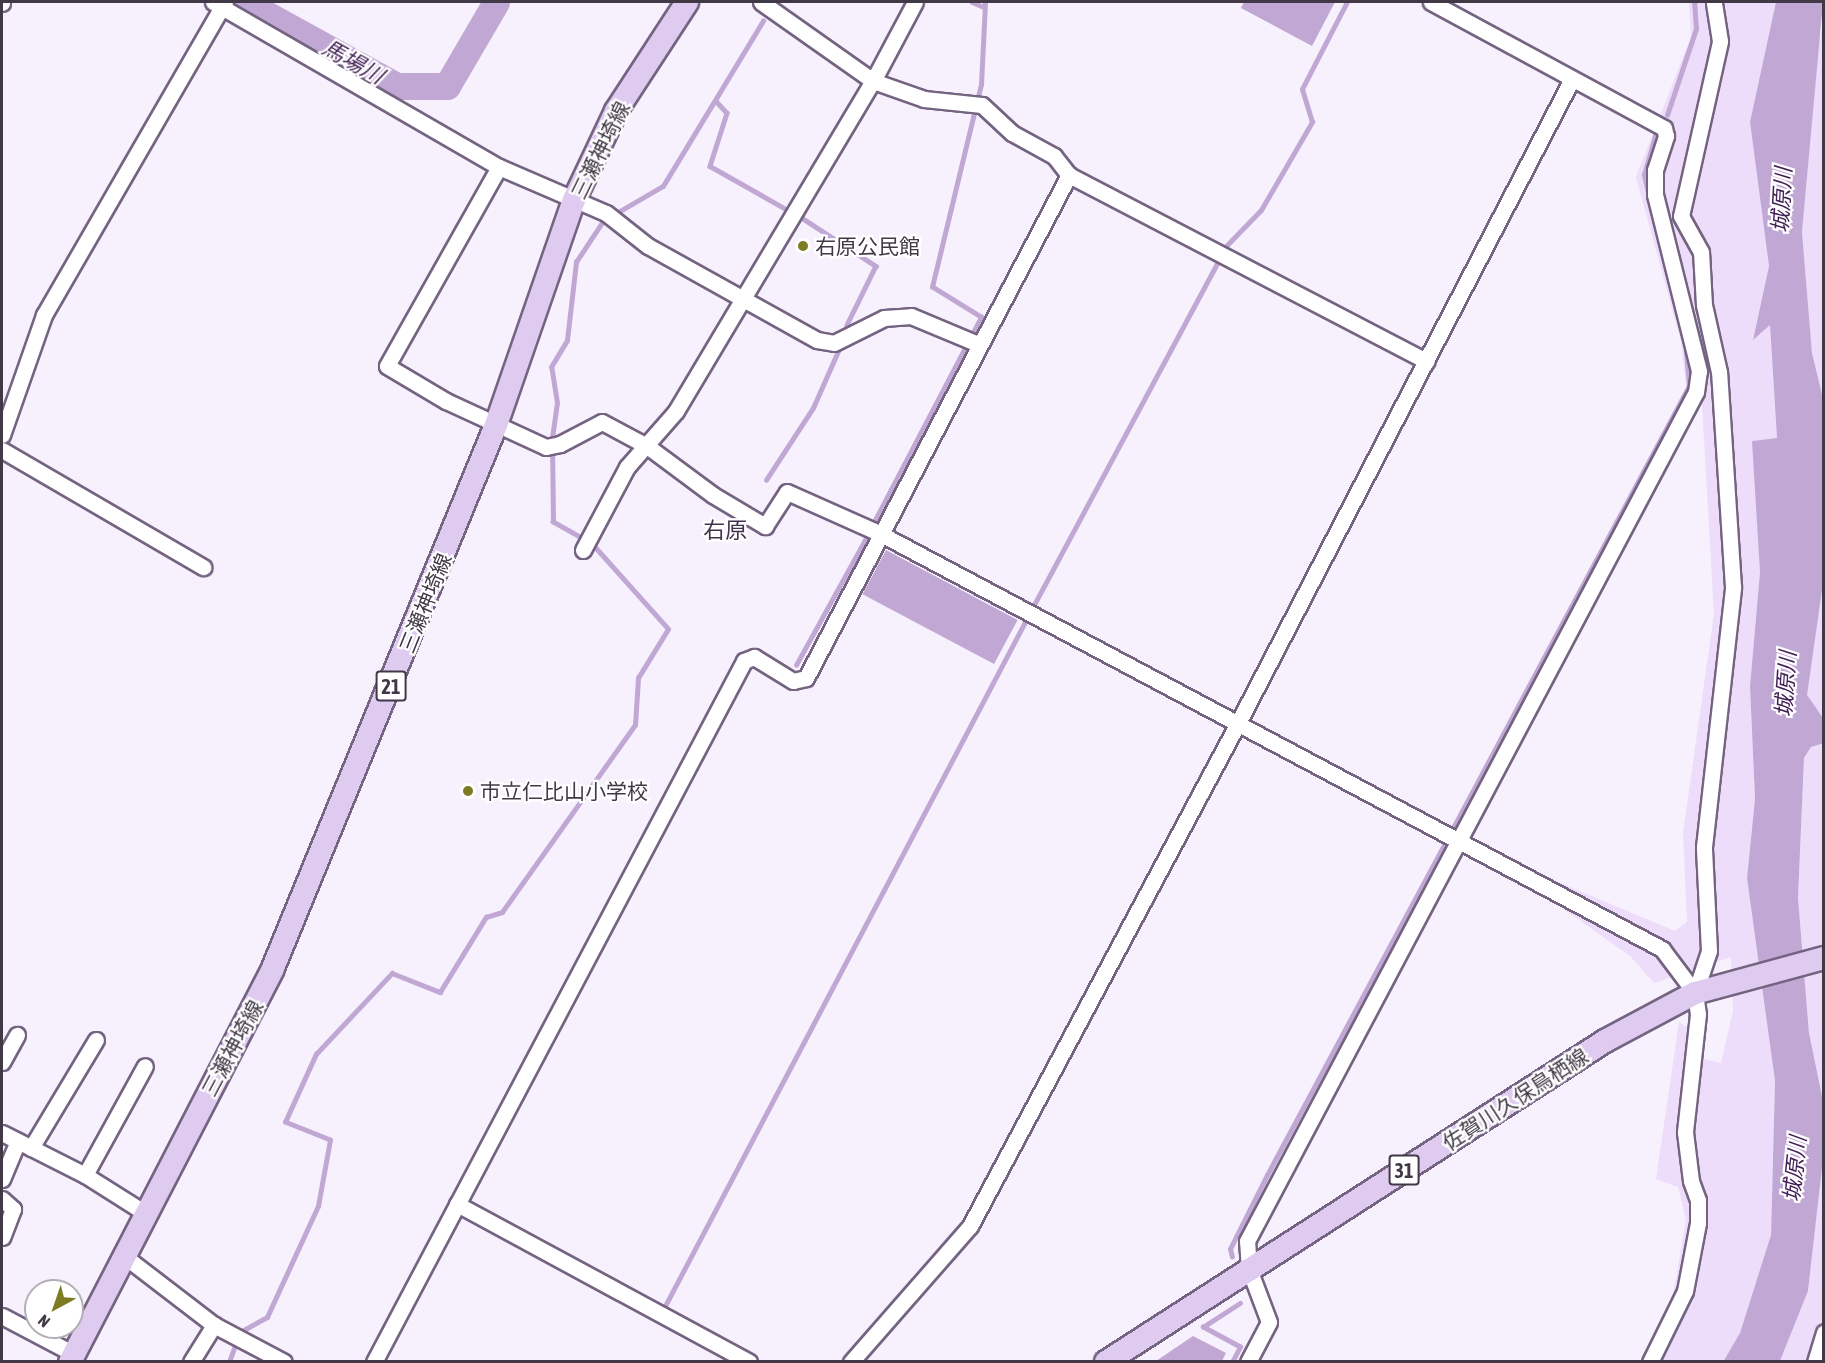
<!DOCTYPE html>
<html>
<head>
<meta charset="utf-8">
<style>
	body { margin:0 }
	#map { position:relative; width:1825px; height:1363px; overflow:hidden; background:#f7f0fd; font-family:"Asap Condensed","Noto Sans JP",sans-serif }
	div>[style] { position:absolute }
	.green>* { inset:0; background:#eddcfa }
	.water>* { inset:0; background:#c1a8d4; transform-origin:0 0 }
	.stream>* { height:4.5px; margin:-2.25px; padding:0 2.25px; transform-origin:2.25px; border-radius:2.25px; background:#c1a8d4 }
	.river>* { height:27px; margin:-13.5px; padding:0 13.5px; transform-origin:13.5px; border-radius:13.5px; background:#c1a8d4 }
	.roads { filter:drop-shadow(2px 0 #746381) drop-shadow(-2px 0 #746381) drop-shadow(0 2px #746381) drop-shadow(0 -2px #746381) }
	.minor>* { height:15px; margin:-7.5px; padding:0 7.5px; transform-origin:7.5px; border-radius:7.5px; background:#fff }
	.primary>* { height:22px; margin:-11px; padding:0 11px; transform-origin:11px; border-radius:11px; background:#e0cbf0 }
	.dots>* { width:16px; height:16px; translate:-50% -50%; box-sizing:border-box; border:3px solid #fff; border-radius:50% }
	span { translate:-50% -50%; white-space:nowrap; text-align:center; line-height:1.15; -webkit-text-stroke:4.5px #fff; paint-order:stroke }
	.shield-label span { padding:2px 4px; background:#fff; border:2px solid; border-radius:4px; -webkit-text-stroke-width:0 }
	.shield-label { font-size:20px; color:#413946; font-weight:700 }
	.street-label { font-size:21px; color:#413946 }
	.poi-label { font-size:21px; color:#413946 }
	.left { translate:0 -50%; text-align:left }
	.water-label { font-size:22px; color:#411f55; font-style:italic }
	.neighbourhood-label { font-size:22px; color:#42324d }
	.frame { position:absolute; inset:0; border:3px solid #413946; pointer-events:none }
	.north { position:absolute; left:24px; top:1279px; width:60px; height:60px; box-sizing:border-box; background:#fff; border:2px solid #b3b0b5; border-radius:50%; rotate:220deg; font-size:16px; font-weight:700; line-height:24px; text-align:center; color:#413946 }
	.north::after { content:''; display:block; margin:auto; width:21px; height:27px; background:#7d7b23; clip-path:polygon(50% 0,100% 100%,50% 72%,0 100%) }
</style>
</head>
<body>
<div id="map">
	<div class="green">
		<i style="clip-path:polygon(1689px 2px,1776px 2px,1750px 122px,1769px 266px,1753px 339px,1770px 325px,1777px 438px,1753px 441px,1760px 572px,1750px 686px,1755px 799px,1747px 878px,1775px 1081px,1771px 1235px,1740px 1334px,1723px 1361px,1641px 1361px,1671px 1308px,1686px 1220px,1678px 1187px,1656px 1179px,1679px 1022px,1688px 1028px,1688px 1055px,1721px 1063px,1733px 1011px,1731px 957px,1654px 983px,1630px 956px,1544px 895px,1551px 879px,1675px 931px,1687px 922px,1683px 833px,1714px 614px,1702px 405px,1686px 385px,1681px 342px,1636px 177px,1691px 37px)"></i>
		<i style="clip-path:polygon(1823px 26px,1823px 403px,1812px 353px,1802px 232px,1819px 41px)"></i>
		<i style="clip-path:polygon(1823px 523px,1823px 718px,1806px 695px,1822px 590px)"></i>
		<i style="clip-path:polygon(1823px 743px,1823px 1101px,1809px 1033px,1798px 898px,1804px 758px,1811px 747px)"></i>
		<i style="clip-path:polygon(1823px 1159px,1823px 1361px,1780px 1362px,1808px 1291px)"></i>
	</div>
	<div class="water">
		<i style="clip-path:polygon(1244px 2px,1335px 2px,1312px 46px,1241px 8px)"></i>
		<i style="clip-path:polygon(1776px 2px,1823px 2px,1802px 232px,1812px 353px,1824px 403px,1822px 590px,1807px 695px,1823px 718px,1824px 743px,1811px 747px,1804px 758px,1798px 898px,1809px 1033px,1823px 1101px,1823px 1159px,1808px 1291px,1780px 1361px,1723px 1362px,1740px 1333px,1771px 1235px,1775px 1081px,1747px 878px,1755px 799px,1750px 686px,1760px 572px,1752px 441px,1777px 438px,1770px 325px,1753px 340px,1769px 266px,1750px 122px)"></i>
		<i style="left:886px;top:550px;width:149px;height:50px;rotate:28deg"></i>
		<i style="clip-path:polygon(1193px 1336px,1226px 1353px,1222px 1361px,1156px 1361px)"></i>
	</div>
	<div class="stream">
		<i style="left:972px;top:2px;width:13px;rotate:23deg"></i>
		<i style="left:716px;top:101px;width:16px;rotate:47deg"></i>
		<i style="left:727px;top:113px;width:56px;rotate:107.8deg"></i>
		<i style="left:710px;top:166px;width:87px;rotate:29.5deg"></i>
		<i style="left:1667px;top:115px;width:91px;rotate:-71.4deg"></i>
		<i style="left:1696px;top:29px;width:27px;rotate:-94deg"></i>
		<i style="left:1649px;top:197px;width:23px;rotate:-103deg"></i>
		<i style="left:1644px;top:175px;width:44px;rotate:-74.1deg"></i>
		<i style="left:801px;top:213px;width:4px;rotate:124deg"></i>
		<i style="left:799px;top:216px;width:92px;rotate:33deg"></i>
		<i style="left:876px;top:266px;width:66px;rotate:116.2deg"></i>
		<i style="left:1226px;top:246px;width:50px;rotate:-45.8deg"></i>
		<i style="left:1261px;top:210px;width:102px;rotate:-59.9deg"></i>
		<i style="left:1312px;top:122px;width:34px;rotate:-107deg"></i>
		<i style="left:1302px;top:89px;width:98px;rotate:-62.7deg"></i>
		<i style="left:766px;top:480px;width:86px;rotate:-56.9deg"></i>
		<i style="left:813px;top:408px;width:64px;rotate:-66.2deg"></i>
		<i style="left:875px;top:520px;width:229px;rotate:-62.4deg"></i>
		<i style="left:981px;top:317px;width:57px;rotate:-148.5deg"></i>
		<i style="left:932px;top:287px;width:208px;rotate:-76.4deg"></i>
		<i style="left:981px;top:85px;width:83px;rotate:-87.2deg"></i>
		<i style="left:1035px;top:603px;width:386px;rotate:-61.8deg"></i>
		<i style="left:796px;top:665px;width:145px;rotate:-61.1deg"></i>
		<i style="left:1454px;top:826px;width:499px;rotate:-61.9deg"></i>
		<i style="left:1689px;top:386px;width:35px;rotate:-95deg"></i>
		<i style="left:1232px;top:1257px;width:8px;rotate:-104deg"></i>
		<i style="left:1230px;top:1249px;width:83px;rotate:-63.4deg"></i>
		<i style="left:1267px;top:1175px;width:377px;rotate:-61.8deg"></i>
		<i style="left:665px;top:1306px;width:773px;rotate:-62.24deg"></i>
		<i style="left:229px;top:1362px;width:32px;rotate:-70deg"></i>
		<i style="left:240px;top:1332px;width:31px;rotate:-29deg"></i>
		<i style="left:267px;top:1317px;width:122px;rotate:-65.3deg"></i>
		<i style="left:318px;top:1206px;width:67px;rotate:-79.7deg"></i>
		<i style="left:330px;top:1140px;width:48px;rotate:-158.2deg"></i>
		<i style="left:285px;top:1122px;width:75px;rotate:-65.5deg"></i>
		<i style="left:316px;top:1054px;width:111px;rotate:-46.8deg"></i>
		<i style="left:392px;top:973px;width:52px;rotate:21.6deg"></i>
		<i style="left:440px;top:992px;width:88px;rotate:-58.5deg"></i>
		<i style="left:486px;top:917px;width:17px;rotate:-17deg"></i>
		<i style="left:502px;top:912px;width:229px;rotate:-54.6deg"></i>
		<i style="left:635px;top:725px;width:47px;rotate:-86.3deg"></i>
		<i style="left:638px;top:678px;width:57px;rotate:-58.5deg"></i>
		<i style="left:668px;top:629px;width:114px;rotate:-131.8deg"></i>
		<i style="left:592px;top:544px;width:45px;rotate:-150.6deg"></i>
		<i style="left:553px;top:522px;width:84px;rotate:-90.7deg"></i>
		<i style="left:552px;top:438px;width:35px;rotate:-82deg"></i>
		<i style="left:557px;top:403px;width:36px;rotate:-99deg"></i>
		<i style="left:551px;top:367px;width:31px;rotate:-59deg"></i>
		<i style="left:567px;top:340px;width:79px;rotate:-83.4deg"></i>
		<i style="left:576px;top:262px;width:49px;rotate:-56.6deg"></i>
		<i style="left:603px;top:221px;width:69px;rotate:-30.3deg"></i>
		<i style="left:663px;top:186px;width:193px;rotate:-58.8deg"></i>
		<i style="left:1232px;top:1362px;width:17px;rotate:-62deg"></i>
		<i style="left:1240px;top:1347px;width:42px;rotate:-151.6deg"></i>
		<i style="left:1203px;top:1327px;width:44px;rotate:-33deg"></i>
	</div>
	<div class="river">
		<i style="left:244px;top:2px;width:175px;rotate:28.8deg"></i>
		<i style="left:397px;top:86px;width:50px"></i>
		<i style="left:447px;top:86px;width:97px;rotate:-59.7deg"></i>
	</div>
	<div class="roads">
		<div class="minor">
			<i style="left:213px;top:2px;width:330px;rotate:30deg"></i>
			<i style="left:499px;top:167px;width:116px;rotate:23.3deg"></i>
			<i style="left:606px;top:213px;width:53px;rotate:38.2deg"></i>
			<i style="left:648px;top:246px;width:193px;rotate:29.1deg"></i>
			<i style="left:817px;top:340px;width:17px;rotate:10deg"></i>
			<i style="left:834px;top:343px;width:56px;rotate:-26.6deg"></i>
			<i style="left:884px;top:318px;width:27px;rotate:-4deg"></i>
			<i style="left:911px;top:316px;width:73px;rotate:22.7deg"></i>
			<i style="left:761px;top:2px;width:137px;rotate:35.2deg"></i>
			<i style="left:873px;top:81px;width:54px;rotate:19.4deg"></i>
			<i style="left:924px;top:99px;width:58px;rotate:5.9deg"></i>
			<i style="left:982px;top:105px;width:41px;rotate:43deg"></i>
			<i style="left:1012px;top:133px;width:48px;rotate:28.7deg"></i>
			<i style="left:1054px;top:156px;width:24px;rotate:52deg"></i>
			<i style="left:1069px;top:175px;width:403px;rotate:27.5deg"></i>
			<i style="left:2px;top:3px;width:1px;rotate:-90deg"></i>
			<i style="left:499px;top:167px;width:228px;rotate:119.4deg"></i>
			<i style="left:387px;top:366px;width:69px;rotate:30.7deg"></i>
			<i style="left:446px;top:401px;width:110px;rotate:24.7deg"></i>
			<i style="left:546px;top:447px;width:14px;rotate:-12deg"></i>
			<i style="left:560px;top:444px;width:47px;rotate:-27.6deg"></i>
			<i style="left:602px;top:422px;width:51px;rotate:28.1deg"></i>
			<i style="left:647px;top:446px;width:82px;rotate:36.6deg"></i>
			<i style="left:713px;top:495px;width:61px;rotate:30.8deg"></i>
			<i style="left:765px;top:526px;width:40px;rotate:-57.1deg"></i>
			<i style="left:787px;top:492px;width:101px;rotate:24deg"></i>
			<i style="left:879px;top:533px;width:887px;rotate:27.98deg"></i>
			<i style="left:1662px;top:949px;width:55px;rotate:53.1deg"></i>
			<i style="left:1695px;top:993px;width:21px;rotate:82deg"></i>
			<i style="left:1698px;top:1014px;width:119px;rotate:96.3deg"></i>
			<i style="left:1685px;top:1132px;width:49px;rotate:83deg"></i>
			<i style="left:1691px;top:1181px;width:20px;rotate:70deg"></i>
			<i style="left:1698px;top:1200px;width:23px;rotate:90deg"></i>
			<i style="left:1698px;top:1223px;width:69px;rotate:100.8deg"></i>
			<i style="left:1685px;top:1291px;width:79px;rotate:116.2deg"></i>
			<i style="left:2px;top:435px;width:127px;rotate:-70.7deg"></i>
			<i style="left:44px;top:315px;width:362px;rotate:-60deg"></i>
			<i style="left:2px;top:450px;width:233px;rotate:30.2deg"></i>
			<i style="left:583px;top:550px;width:94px;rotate:-62.1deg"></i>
			<i style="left:627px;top:467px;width:74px;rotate:-48.8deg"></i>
			<i style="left:676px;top:411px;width:384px;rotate:-59.2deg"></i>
			<i style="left:873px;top:81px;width:89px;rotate:-62deg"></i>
			<i style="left:1695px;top:993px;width:44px;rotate:-71.6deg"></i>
			<i style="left:1709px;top:951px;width:104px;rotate:-92.8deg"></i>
			<i style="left:1704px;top:847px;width:262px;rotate:-83.6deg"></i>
			<i style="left:1733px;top:587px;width:215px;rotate:-93.7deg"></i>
			<i style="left:1719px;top:372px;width:69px;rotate:-102.6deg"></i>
			<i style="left:1704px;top:305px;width:53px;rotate:-93.2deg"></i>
			<i style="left:1701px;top:252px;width:41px;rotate:-119.1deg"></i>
			<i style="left:1681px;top:216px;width:179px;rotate:-77.4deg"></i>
			<i style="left:1720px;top:41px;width:39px;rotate:-99deg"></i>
			<i style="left:2px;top:1062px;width:31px;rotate:-61deg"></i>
			<i style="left:2px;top:1133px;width:93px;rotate:26.8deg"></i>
			<i style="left:85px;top:1175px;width:71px;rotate:32.3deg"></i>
			<i style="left:31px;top:1148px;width:126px;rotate:-59deg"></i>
			<i style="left:85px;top:1175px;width:124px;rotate:-61.2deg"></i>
			<i style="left:2px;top:1179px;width:41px;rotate:-67.2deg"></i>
			<i style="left:2px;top:1199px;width:15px;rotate:42deg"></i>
			<i style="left:13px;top:1209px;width:30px;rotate:111deg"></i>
			<i style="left:457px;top:1204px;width:332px;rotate:28.4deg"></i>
			<i style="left:124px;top:1256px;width:113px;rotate:37.5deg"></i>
			<i style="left:214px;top:1325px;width:79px;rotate:27.9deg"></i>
			<i style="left:2px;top:1316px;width:81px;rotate:27.8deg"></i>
			<i style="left:191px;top:1362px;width:44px;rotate:-58.1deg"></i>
			<i style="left:374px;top:1362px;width:793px;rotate:-62.17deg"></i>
			<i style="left:744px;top:661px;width:11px;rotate:-22deg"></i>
			<i style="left:754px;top:657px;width:46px;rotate:31.6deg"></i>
			<i style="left:793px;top:681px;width:13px;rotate:-13deg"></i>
			<i style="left:806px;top:678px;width:568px;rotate:-62.4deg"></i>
			<i style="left:851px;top:1362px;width:181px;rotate:-48.8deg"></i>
			<i style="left:970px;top:1226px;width:570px;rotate:-61.95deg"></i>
			<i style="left:1238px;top:723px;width:725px;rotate:-62.59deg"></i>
			<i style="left:1248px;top:1362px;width:45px;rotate:-62.3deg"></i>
			<i style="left:1269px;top:1322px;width:57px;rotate:-110.7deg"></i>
			<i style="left:1249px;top:1269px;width:28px;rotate:-94deg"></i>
			<i style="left:1247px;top:1241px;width:960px;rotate:-62.13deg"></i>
			<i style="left:1696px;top:392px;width:21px;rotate:-82deg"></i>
			<i style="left:1699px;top:371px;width:181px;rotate:-104deg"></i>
			<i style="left:1655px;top:195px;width:25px;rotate:-90deg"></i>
			<i style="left:1655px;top:170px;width:36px;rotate:-72deg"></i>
			<i style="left:1666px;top:136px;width:8px;rotate:-104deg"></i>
			<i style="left:1664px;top:128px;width:265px;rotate:-151.6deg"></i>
			<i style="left:1815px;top:1362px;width:31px;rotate:-73deg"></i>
		</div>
		<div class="primary">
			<i style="left:70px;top:1362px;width:443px;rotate:-62.7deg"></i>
			<i style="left:273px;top:968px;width:587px;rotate:-67.67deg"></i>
			<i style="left:496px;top:425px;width:238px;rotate:-70.9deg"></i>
			<i style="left:574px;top:200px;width:98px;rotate:-64.7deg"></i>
			<i style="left:616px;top:111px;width:130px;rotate:-56.9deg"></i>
			<i style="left:1106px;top:1362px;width:593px;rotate:-32.75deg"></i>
			<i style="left:1605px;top:1041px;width:102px;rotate:-28.1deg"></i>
			<i style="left:1695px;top:993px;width:134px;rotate:-15.2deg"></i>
		</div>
	</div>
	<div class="dots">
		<i style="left:803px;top:246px;background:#7d7b23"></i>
		<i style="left:468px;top:791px;background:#7d7b23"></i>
	</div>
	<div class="shield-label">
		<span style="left:391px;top:686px">21</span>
		<span style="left:1404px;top:1170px">31</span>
	</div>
	<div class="street-label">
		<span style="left:600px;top:150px;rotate:-64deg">三瀬神埼線</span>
		<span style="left:425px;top:603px;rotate:-68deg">三瀬神埼線</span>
		<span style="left:232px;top:1048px;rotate:-62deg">三瀬神埼線</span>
		<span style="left:1515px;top:1099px;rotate:-33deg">佐賀川久保鳥栖線</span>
	</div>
	<div class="poi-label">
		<span class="left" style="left:815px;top:246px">右原公民館</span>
		<span class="left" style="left:480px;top:791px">市立仁比山小学校</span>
	</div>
	<div class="water-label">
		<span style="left:353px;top:62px;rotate:29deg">馬場川</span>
		<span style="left:1782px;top:200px;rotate:-87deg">城原川</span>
		<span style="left:1786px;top:684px;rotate:-86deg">城原川</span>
		<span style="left:1795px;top:1169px;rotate:-84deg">城原川</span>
	</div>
	<div class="neighbourhood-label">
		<span style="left:725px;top:531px">右原</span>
	</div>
	<div class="frame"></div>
	<div class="north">N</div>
</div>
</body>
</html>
